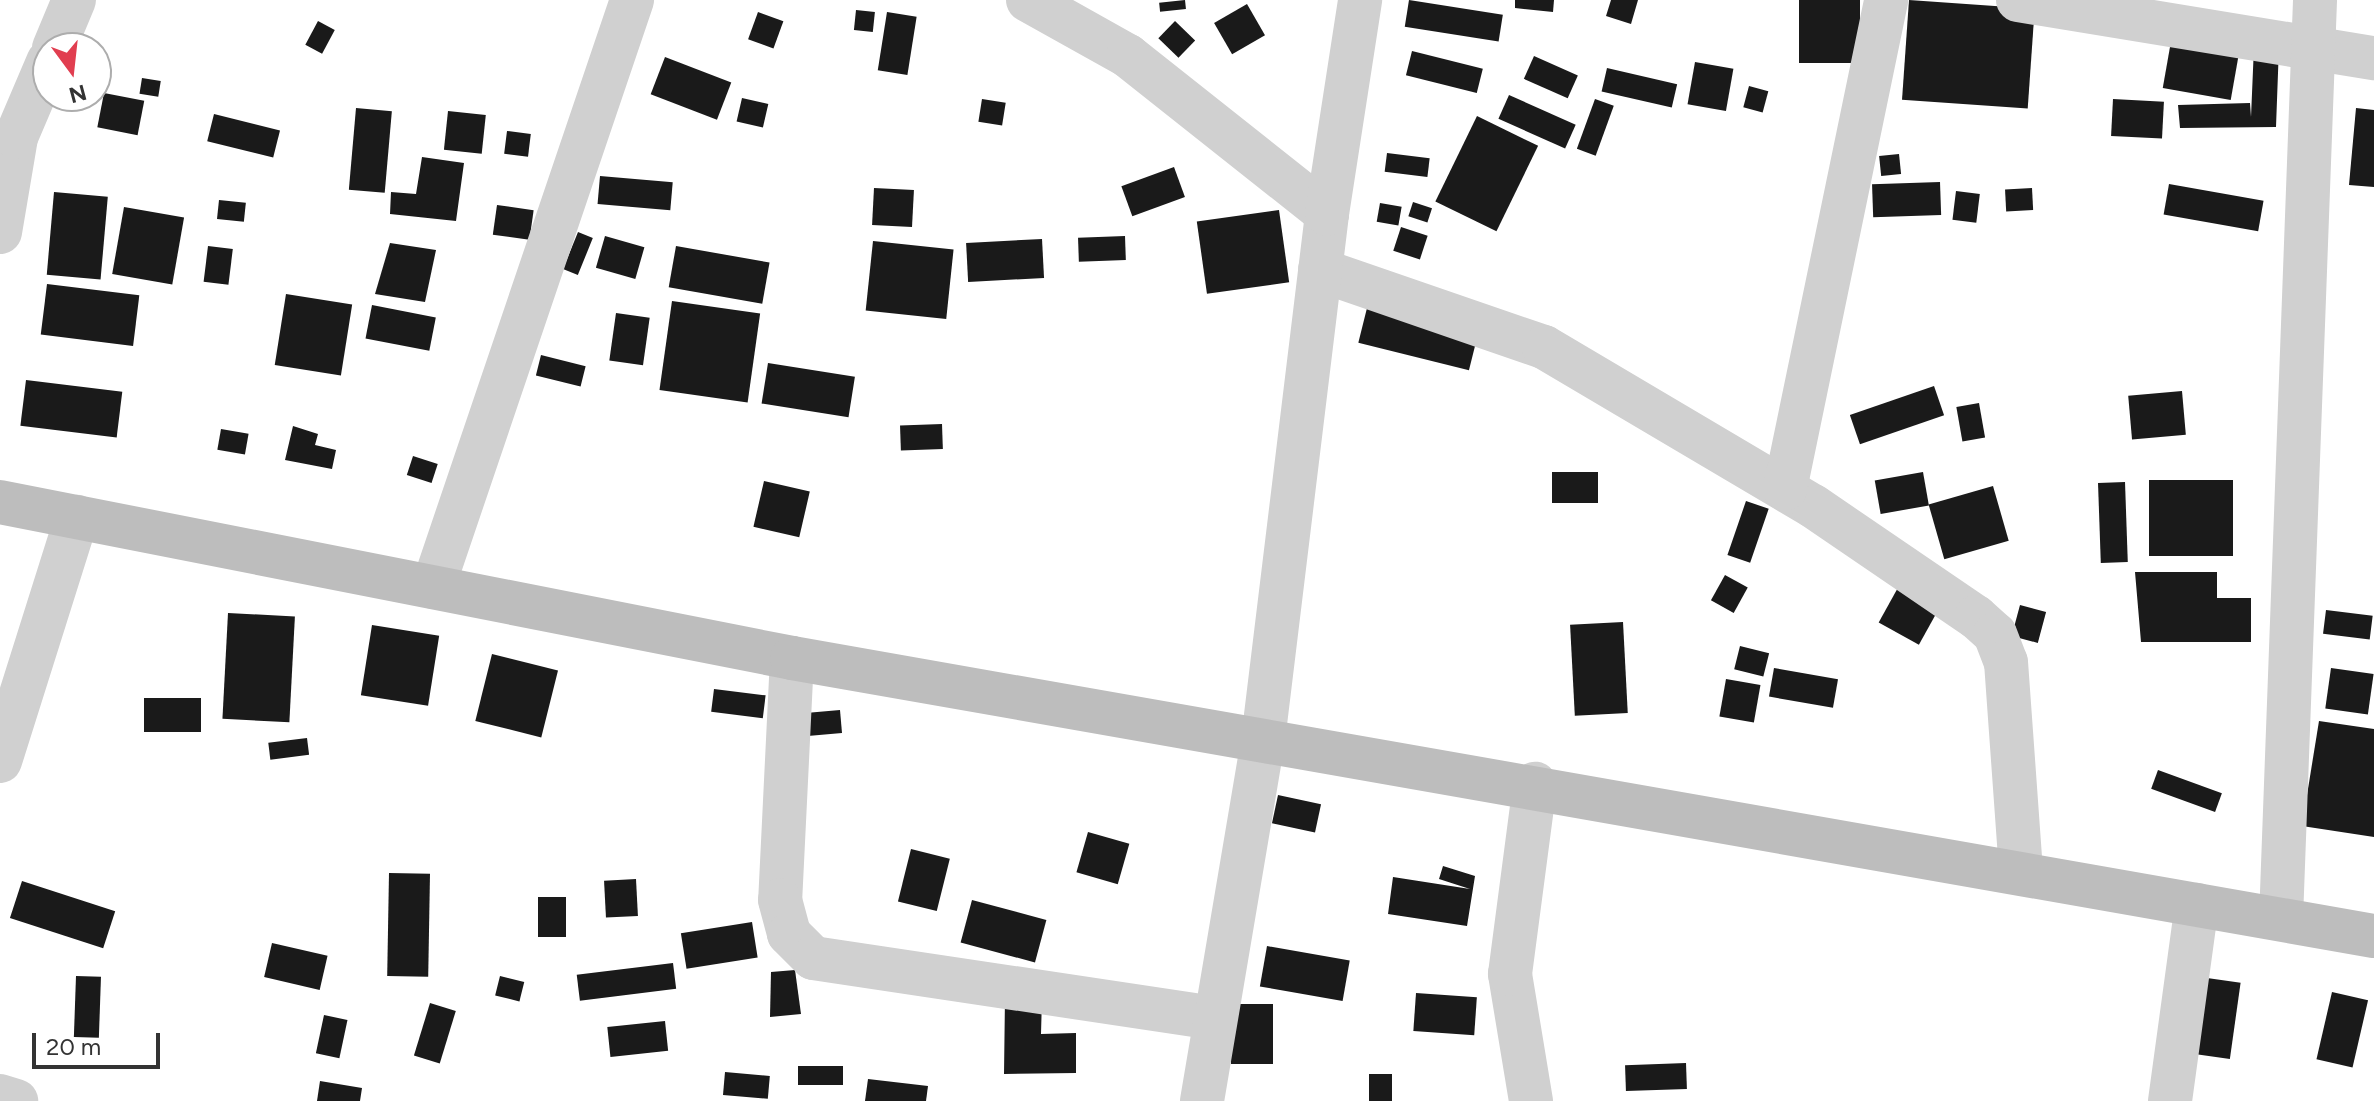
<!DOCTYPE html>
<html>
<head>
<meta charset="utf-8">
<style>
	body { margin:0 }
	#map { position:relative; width:2374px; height:1101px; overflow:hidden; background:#fff; font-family:Figtree,sans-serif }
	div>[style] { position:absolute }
	.building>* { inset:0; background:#1a1a1a; transform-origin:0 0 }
	.minor>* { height:44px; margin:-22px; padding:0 22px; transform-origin:22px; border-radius:22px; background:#d0d0d0 }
	.secondary>* { height:44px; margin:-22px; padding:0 22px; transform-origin:22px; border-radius:22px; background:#bdbdbd }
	span { translate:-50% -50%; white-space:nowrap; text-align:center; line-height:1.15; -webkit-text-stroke:8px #fff; paint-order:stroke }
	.north { position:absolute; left:32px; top:32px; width:80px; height:80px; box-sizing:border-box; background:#fff; border:2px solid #adadad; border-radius:50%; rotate:165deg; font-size:22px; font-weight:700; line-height:32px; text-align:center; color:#333 }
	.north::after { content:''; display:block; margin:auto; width:28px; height:36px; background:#e13e50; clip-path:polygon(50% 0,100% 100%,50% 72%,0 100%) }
	.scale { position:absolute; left:32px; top:1033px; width:128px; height:36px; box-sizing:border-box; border:4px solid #333; border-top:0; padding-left:10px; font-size:24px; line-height:28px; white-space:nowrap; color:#333; -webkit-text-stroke:6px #fff; paint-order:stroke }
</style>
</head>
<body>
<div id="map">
	<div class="building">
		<i style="left:1185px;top:0;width:9px;height:26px;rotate:84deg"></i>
		<i style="left:1409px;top:0;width:95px;height:27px;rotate:9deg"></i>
		<i style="clip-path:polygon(1515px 0,1554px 0,1553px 12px,1515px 8px)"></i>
		<i style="clip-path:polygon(1611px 0,1638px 0,1631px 24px,1606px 16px)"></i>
		<i style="left:1799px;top:0;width:61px;height:63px"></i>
		<i style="left:1909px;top:0;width:126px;height:100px;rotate:4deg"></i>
		<i style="left:1247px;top:4px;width:36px;height:38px;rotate:60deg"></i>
		<i style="left:856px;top:10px;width:19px;height:20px;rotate:6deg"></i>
		<i style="left:758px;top:12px;width:27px;height:29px;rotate:20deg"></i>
		<i style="left:887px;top:12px;width:30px;height:59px;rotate:9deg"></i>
		<i style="left:318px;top:21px;width:19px;height:27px;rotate:28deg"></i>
		<i style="left:1175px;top:21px;width:28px;height:24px;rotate:44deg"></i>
		<i style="left:2173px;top:30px;width:69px;height:59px;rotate:10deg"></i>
		<i style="clip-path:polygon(2254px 46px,2279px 46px,2276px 127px,2180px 128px,2178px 105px,2250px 103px,2251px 117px)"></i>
		<i style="left:1412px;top:51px;width:73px;height:25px;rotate:14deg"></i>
		<i style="left:1534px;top:56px;width:48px;height:25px;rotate:24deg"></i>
		<i style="left:665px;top:57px;width:71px;height:40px;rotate:21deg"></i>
		<i style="left:1695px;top:62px;width:39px;height:43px;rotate:10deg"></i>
		<i style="left:1607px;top:68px;width:72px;height:24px;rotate:13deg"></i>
		<i style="left:142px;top:78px;width:19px;height:16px;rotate:9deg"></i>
		<i style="left:1749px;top:86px;width:20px;height:22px;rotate:15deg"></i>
		<i style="left:104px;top:93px;width:41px;height:35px;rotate:11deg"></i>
		<i style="left:1509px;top:95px;width:73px;height:26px;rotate:24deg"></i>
		<i style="left:742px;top:98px;width:27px;height:24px;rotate:13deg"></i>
		<i style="left:982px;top:99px;width:24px;height:23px;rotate:9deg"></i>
		<i style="left:1595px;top:99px;width:20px;height:53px;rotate:20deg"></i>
		<i style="left:2113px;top:99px;width:51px;height:37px;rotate:3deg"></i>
		<i style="left:356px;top:108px;width:36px;height:82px;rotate:5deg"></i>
		<i style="clip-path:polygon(2356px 108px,2374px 110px,2374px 187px,2349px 185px)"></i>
		<i style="left:448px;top:111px;width:38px;height:39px;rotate:6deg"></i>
		<i style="left:214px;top:114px;width:68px;height:28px;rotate:14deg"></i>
		<i style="left:1477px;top:116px;width:68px;height:95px;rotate:26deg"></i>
		<i style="left:507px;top:131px;width:24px;height:23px;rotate:7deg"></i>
		<i style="left:1387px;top:153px;width:43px;height:19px;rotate:7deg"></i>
		<i style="left:1899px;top:154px;width:20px;height:20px;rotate:84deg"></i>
		<i style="clip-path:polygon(422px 157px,464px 163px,456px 221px,390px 214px,391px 192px,416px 194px)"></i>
		<i style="left:1174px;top:167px;width:32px;height:56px;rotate:70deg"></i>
		<i style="left:600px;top:176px;width:73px;height:28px;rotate:5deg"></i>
		<i style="left:1940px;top:182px;width:33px;height:68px;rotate:88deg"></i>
		<i style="left:2169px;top:184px;width:96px;height:31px;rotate:10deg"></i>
		<i style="left:874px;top:188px;width:40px;height:37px;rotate:3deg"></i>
		<i style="left:2032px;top:188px;width:22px;height:27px;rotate:87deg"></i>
		<i style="left:1956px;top:191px;width:24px;height:29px;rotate:7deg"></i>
		<i style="left:54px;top:192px;width:54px;height:83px;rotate:5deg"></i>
		<i style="left:219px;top:200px;width:27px;height:19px;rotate:6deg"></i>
		<i style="left:1413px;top:202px;width:20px;height:15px;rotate:18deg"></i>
		<i style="left:1380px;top:203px;width:22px;height:19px;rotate:10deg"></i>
		<i style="left:497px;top:205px;width:37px;height:30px;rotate:8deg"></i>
		<i style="left:124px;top:207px;width:61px;height:68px;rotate:10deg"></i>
		<i style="left:1279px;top:210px;width:73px;height:83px;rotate:82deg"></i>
		<i style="left:1401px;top:227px;width:28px;height:25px;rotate:18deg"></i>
		<i style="left:578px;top:232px;width:16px;height:40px;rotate:22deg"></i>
		<i style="left:605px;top:236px;width:41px;height:33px;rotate:16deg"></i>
		<i style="left:1125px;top:236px;width:24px;height:47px;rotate:88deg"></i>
		<i style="left:1042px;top:239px;width:39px;height:76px;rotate:87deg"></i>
		<i style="left:873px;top:241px;width:81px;height:70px;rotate:6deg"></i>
		<i style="clip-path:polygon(390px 243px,436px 250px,425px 302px,375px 294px)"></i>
		<i style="left:208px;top:246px;width:25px;height:36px;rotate:7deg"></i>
		<i style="left:676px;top:246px;width:95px;height:42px;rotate:10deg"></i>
		<i style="left:47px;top:284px;width:93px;height:51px;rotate:7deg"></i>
		<i style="left:286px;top:294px;width:67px;height:72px;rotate:9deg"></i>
		<i style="left:1369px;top:300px;width:114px;height:44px;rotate:14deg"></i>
		<i style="left:672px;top:301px;width:89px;height:90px;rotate:8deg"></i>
		<i style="left:372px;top:305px;width:65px;height:34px;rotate:11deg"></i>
		<i style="left:616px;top:313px;width:34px;height:48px;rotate:8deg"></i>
		<i style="left:541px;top:355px;width:46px;height:21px;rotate:14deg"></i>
		<i style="left:768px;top:363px;width:88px;height:41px;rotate:9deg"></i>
		<i style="left:26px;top:380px;width:97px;height:46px;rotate:7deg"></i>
		<i style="left:1934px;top:386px;width:31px;height:89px;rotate:71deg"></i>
		<i style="left:2182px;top:391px;width:44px;height:54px;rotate:85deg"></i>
		<i style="left:1979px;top:403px;width:35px;height:23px;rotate:80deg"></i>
		<i style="left:942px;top:424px;width:25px;height:42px;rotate:88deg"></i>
		<i style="clip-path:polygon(293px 426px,318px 434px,315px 445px,336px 450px,332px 469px,285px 460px)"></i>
		<i style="left:221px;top:429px;width:28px;height:21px;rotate:10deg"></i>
		<i style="left:413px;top:456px;width:26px;height:20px;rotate:18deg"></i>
		<i style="left:1552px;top:472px;width:46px;height:31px"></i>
		<i style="left:1923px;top:472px;width:34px;height:49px;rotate:80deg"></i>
		<i style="left:2149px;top:480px;width:84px;height:76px"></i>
		<i style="left:764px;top:481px;width:47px;height:47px;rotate:13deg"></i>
		<i style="left:2125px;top:482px;width:80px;height:27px;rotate:88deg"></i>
		<i style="left:1993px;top:486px;width:57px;height:67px;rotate:74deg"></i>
		<i style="left:1746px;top:501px;width:24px;height:57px;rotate:19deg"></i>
		<i style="clip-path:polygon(2135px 572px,2217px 572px,2217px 598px,2251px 598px,2251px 642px,2141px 642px)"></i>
		<i style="left:1725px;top:575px;width:26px;height:29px;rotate:29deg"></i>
		<i style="left:1900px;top:584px;width:46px;height:44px;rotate:29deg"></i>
		<i style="left:2020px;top:605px;width:27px;height:32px;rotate:15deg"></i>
		<i style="left:2326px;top:610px;width:47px;height:24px;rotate:7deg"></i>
		<i style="left:228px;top:613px;width:67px;height:106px;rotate:3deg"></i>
		<i style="left:1623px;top:622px;width:91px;height:53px;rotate:87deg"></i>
		<i style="left:372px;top:625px;width:68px;height:71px;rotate:9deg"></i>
		<i style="left:1740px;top:646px;width:30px;height:24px;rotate:14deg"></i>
		<i style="left:492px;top:654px;width:68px;height:69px;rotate:14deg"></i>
		<i style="left:1774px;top:668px;width:65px;height:29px;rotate:10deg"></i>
		<i style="left:2331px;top:668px;width:43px;height:41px;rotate:8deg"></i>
		<i style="left:1726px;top:679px;width:35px;height:38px;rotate:10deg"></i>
		<i style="left:714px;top:689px;width:52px;height:23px;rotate:7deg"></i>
		<i style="left:144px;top:698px;width:57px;height:34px"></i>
		<i style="left:840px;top:710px;width:23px;height:43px;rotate:85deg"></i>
		<i style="clip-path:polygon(2319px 721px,2374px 729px,2374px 837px,2302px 826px)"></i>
		<i style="left:307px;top:738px;width:17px;height:39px;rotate:83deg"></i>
		<i style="left:2158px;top:770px;width:68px;height:20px;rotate:20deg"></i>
		<i style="left:1278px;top:795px;width:44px;height:29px;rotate:12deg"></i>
		<i style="left:1088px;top:832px;width:43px;height:42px;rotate:16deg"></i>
		<i style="left:911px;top:849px;width:40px;height:54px;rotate:14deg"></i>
		<i style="clip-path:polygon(1443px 866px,1475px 876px,1467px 926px,1388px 914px,1393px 877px,1470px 889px,1439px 879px)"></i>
		<i style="left:389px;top:873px;width:41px;height:103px;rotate:1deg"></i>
		<i style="left:636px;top:879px;width:37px;height:32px;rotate:87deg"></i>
		<i style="left:22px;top:881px;width:98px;height:39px;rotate:18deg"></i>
		<i style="left:538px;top:897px;width:28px;height:40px"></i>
		<i style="left:972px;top:900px;width:77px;height:44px;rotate:15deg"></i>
		<i style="left:752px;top:922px;width:36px;height:72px;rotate:81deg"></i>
		<i style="left:272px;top:943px;width:57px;height:35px;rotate:13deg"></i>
		<i style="left:1267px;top:946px;width:84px;height:41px;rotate:10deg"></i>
		<i style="left:673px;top:963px;width:26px;height:97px;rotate:83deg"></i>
		<i style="clip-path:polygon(795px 970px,801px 1014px,770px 1017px,771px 972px)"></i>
		<i style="left:76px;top:976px;width:25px;height:61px;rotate:2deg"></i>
		<i style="left:500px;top:976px;width:25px;height:20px;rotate:14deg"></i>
		<i style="left:2200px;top:977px;width:41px;height:77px;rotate:8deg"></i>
		<i style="left:2332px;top:992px;width:37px;height:69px;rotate:13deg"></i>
		<i style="left:1416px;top:993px;width:61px;height:38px;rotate:4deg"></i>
		<i style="clip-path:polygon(1005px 997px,1042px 998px,1041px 1034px,1076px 1033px,1076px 1073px,1004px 1074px)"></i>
		<i style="left:430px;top:1003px;width:27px;height:55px;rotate:17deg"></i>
		<i style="left:1231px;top:1004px;width:42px;height:60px"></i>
		<i style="left:324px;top:1015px;width:24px;height:39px;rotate:12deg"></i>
		<i style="left:665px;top:1021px;width:30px;height:58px;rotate:84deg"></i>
		<i style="left:1686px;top:1063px;width:26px;height:61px;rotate:88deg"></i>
		<i style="left:843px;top:1066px;width:19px;height:45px;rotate:90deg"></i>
		<i style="left:725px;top:1072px;width:45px;height:23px;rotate:5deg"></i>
		<i style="left:1369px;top:1074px;width:23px;height:27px"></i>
		<i style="clip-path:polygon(868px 1079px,928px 1086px,926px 1101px,865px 1101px)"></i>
		<i style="clip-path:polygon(320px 1081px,362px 1088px,360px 1101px,317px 1101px)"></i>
	</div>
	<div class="minor">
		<i style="left:1028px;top:0;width:115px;rotate:29.2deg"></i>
		<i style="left:1128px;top:56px;width:254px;rotate:38.4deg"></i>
		<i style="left:2018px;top:0;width:361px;rotate:9.3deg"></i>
		<i style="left:54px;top:48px;width:52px;rotate:-67.4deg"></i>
		<i style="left:0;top:232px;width:96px;rotate:-80.4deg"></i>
		<i style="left:16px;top:137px;width:82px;rotate:-66.9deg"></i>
		<i style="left:1320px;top:270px;width:237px;rotate:19deg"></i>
		<i style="left:1544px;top:347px;width:312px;rotate:30.6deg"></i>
		<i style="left:1813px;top:506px;width:197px;rotate:34.3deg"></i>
		<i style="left:1976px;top:617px;width:25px;rotate:42deg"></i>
		<i style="left:1995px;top:634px;width:30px;rotate:69deg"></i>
		<i style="left:2006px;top:662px;width:209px;rotate:85.9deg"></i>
		<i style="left:1785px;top:489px;width:499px;rotate:-78.3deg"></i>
		<i style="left:433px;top:587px;width:620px;rotate:-71.27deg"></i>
		<i style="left:792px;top:658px;width:242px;rotate:92.8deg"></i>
		<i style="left:780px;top:900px;width:35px;rotate:75deg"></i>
		<i style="left:789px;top:934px;width:34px;rotate:45deg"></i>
		<i style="left:813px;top:958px;width:404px;rotate:8.5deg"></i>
		<i style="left:0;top:761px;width:256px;rotate:-72.5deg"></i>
		<i style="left:2281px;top:919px;width:920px;rotate:-87.88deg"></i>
		<i style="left:0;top:1096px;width:17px;rotate:17deg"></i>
		<i style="left:1202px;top:1101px;width:366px;rotate:-80.4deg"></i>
		<i style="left:1263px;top:740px;width:530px;rotate:-83.06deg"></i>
		<i style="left:1327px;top:214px;width:217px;rotate:-81.2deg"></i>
		<i style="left:1531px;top:1101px;width:129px;rotate:-99.4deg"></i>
		<i style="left:1510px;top:974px;width:192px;rotate:-82.5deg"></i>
		<i style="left:2170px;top:1101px;width:198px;rotate:-82.2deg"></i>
	</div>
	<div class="secondary">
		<i style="left:0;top:502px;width:807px;rotate:11.14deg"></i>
		<i style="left:792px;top:658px;width:1606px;rotate:9.97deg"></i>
	</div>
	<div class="north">N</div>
	<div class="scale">20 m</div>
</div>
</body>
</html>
